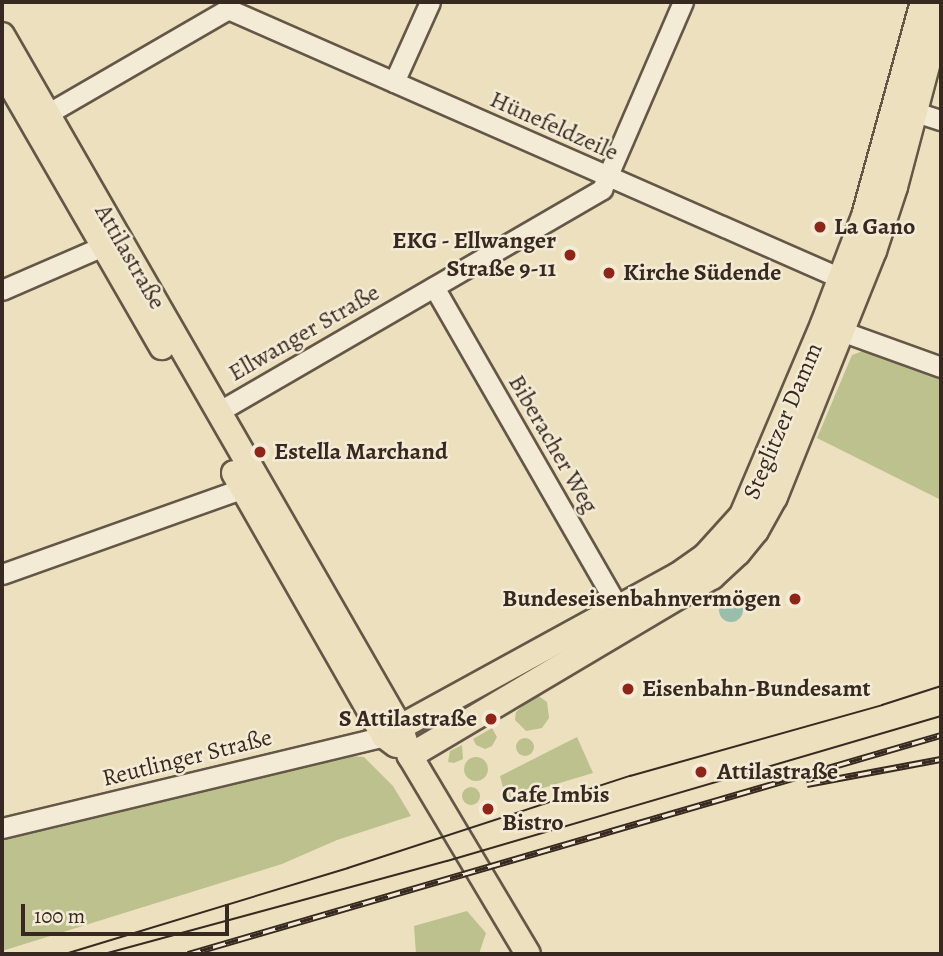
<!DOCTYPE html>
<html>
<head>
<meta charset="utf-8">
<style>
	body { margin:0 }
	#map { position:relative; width:943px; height:956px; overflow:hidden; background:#ede0be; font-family:Alegreya,serif }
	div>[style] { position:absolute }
	.green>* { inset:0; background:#bdc18e }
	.round { border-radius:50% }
	.water>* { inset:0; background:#9abeac }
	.roads { filter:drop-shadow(2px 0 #645747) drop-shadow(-2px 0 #645747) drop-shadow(0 2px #645747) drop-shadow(0 -2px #645747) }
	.minor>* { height:19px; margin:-9.5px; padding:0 9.5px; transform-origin:9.5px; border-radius:9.5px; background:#f3ebd5 }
	.major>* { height:24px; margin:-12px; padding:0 12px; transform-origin:12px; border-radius:12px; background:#ede0be }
	.tram>* { height:2px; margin:-1px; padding:0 1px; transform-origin:1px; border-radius:1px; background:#37291f }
	.rail>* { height:7px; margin-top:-3.5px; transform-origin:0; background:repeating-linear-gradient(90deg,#f3ebd5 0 13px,#37291f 0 26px); box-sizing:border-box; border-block:2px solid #37291f }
	.dots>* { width:19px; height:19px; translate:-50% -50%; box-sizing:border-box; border:4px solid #f3ebd5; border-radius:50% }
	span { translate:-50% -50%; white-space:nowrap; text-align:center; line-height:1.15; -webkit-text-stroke:5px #f3ebd5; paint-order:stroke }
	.street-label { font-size:24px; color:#37291f }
	.poi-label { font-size:24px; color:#37291f; font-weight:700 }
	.left { translate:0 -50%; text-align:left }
	.right { translate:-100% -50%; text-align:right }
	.frame { position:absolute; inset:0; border:4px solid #37291f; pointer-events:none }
	.scale { position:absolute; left:21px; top:904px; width:208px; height:32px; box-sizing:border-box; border:4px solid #37291f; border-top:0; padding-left:9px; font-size:21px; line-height:24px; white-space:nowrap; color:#37291f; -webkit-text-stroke:5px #f3ebd5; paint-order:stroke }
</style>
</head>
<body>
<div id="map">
	<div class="green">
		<i style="clip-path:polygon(871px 348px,941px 373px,941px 500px,817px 438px,852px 355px)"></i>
		<i style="clip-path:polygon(614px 620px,433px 730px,429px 723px)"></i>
		<i style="clip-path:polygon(536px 694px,547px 702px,549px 718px,542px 728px,526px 731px,515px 720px,516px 712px)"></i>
		<i style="clip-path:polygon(492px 728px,497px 737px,492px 746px,485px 749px,476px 745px,473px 739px)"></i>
		<i style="clip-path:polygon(577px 737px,593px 773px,506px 799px,500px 776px)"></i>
		<i class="round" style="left:516px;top:738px;width:18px;height:18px"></i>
		<i style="clip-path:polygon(462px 745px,463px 759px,454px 763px,448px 762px,450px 751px)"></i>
		<i style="clip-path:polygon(352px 756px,364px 757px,393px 786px,411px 816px,337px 840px,282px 864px,2px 951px,2px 839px)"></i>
		<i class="round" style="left:464px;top:757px;width:24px;height:24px"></i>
		<i class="round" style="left:462px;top:787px;width:18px;height:18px"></i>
		<i style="clip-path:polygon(467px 911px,486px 933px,479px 954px,416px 954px,414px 926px)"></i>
	</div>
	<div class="water">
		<i class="round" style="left:719px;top:598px;width:24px;height:24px"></i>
	</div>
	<div class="roads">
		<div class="minor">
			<i style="left:228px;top:9px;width:682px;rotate:23.71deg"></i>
			<i style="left:394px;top:82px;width:88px;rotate:-65.8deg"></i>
			<i style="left:903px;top:108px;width:40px;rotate:18deg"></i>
			<i style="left:47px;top:114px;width:209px;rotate:-30.1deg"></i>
			<i style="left:434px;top:287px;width:383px;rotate:60.1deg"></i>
			<i style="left:2px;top:290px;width:110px;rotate:-23.5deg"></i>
			<i style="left:830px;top:327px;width:118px;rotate:19.8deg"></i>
			<i style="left:218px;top:412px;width:444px;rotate:-30.1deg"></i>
			<i style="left:602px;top:189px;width:204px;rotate:-66.6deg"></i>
			<i style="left:2px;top:574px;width:256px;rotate:-19.6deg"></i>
			<i style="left:2px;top:828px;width:393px;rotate:-13.5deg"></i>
		</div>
		<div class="major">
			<i style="left:2px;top:35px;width:801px;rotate:60.1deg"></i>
			<i style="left:401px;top:729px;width:28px;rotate:72deg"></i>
			<i style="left:410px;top:756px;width:230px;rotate:59.2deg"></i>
			<i style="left:2px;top:70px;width:320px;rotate:60deg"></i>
			<i style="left:234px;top:473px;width:303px;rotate:60.3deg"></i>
			<i style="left:384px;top:736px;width:15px;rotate:37deg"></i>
			<i style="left:384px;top:736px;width:335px;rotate:-28.7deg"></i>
			<i style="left:678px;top:575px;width:33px;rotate:-35deg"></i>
			<i style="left:705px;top:556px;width:55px;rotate:-47.9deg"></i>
			<i style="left:742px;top:515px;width:207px;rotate:-67deg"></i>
			<i style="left:823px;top:324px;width:116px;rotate:-69.2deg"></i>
			<i style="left:864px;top:216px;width:222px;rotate:-74.6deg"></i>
			<i style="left:410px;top:756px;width:351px;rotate:-30.7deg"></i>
			<i style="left:712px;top:577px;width:35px;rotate:-43deg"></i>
			<i style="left:738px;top:553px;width:28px;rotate:-51deg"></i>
			<i style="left:756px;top:531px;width:39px;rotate:-61deg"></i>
			<i style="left:775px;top:497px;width:265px;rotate:-68.1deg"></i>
			<i style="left:874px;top:251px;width:67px;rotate:-71.8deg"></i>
			<i style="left:895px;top:187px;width:180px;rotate:-75.2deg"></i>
		</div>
	</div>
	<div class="tram">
		<i style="left:65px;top:954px;width:296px;rotate:-16.9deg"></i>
		<i style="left:348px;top:868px;width:297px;rotate:-18.1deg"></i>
		<i style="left:630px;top:776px;width:262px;rotate:-15.7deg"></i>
		<i style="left:882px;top:705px;width:62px;rotate:-17.9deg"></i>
		<i style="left:104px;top:954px;width:355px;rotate:-15.2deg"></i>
		<i style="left:447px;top:861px;width:515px;rotate:-16.36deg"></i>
	</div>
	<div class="rail">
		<i style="left:807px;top:784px;width:136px;rotate:-10.6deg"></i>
		<i style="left:188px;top:954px;width:784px;rotate:-16.22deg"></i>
	</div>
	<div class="dots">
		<i style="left:820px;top:227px;background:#8f2418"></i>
		<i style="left:570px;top:255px;background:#8f2418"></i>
		<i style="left:609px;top:273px;background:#8f2418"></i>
		<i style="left:260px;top:452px;background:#8f2418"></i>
		<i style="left:795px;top:599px;background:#8f2418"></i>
		<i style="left:628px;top:689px;background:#8f2418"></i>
		<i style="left:491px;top:719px;background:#8f2418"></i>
		<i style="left:701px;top:772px;background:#8f2418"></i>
		<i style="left:488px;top:809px;background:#8f2418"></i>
	</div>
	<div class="street-label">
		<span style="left:554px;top:126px;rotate:24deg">Hünefeldzeile</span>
		<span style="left:130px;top:257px;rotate:60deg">Attilastraße</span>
		<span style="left:304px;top:333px;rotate:-30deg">Ellwanger Straße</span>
		<span style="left:783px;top:421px;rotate:-67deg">Steglitzer Damm</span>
		<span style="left:553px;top:444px;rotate:60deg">Biberacher Weg</span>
		<span style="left:187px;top:758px;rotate:-14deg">Reutlinger Straße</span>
	</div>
	<div class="poi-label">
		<span class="left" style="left:834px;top:227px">La Gano</span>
		<span class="right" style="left:556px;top:255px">EKG - Ellwanger<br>Straße 9-11</span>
		<span class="left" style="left:623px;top:273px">Kirche Südende</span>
		<span class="left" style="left:274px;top:452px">Estella Marchand</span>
		<span class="right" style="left:781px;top:599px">Bundeseisenbahnvermögen</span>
		<span class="left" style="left:642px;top:689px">Eisenbahn-Bundesamt</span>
		<span class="right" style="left:477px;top:719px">S Attilastraße</span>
		<span class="left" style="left:717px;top:772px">Attilastraße</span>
		<span class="left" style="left:502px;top:809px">Cafe Imbis<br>Bistro</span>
	</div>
	<div class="frame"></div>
	<div class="scale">100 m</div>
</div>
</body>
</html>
